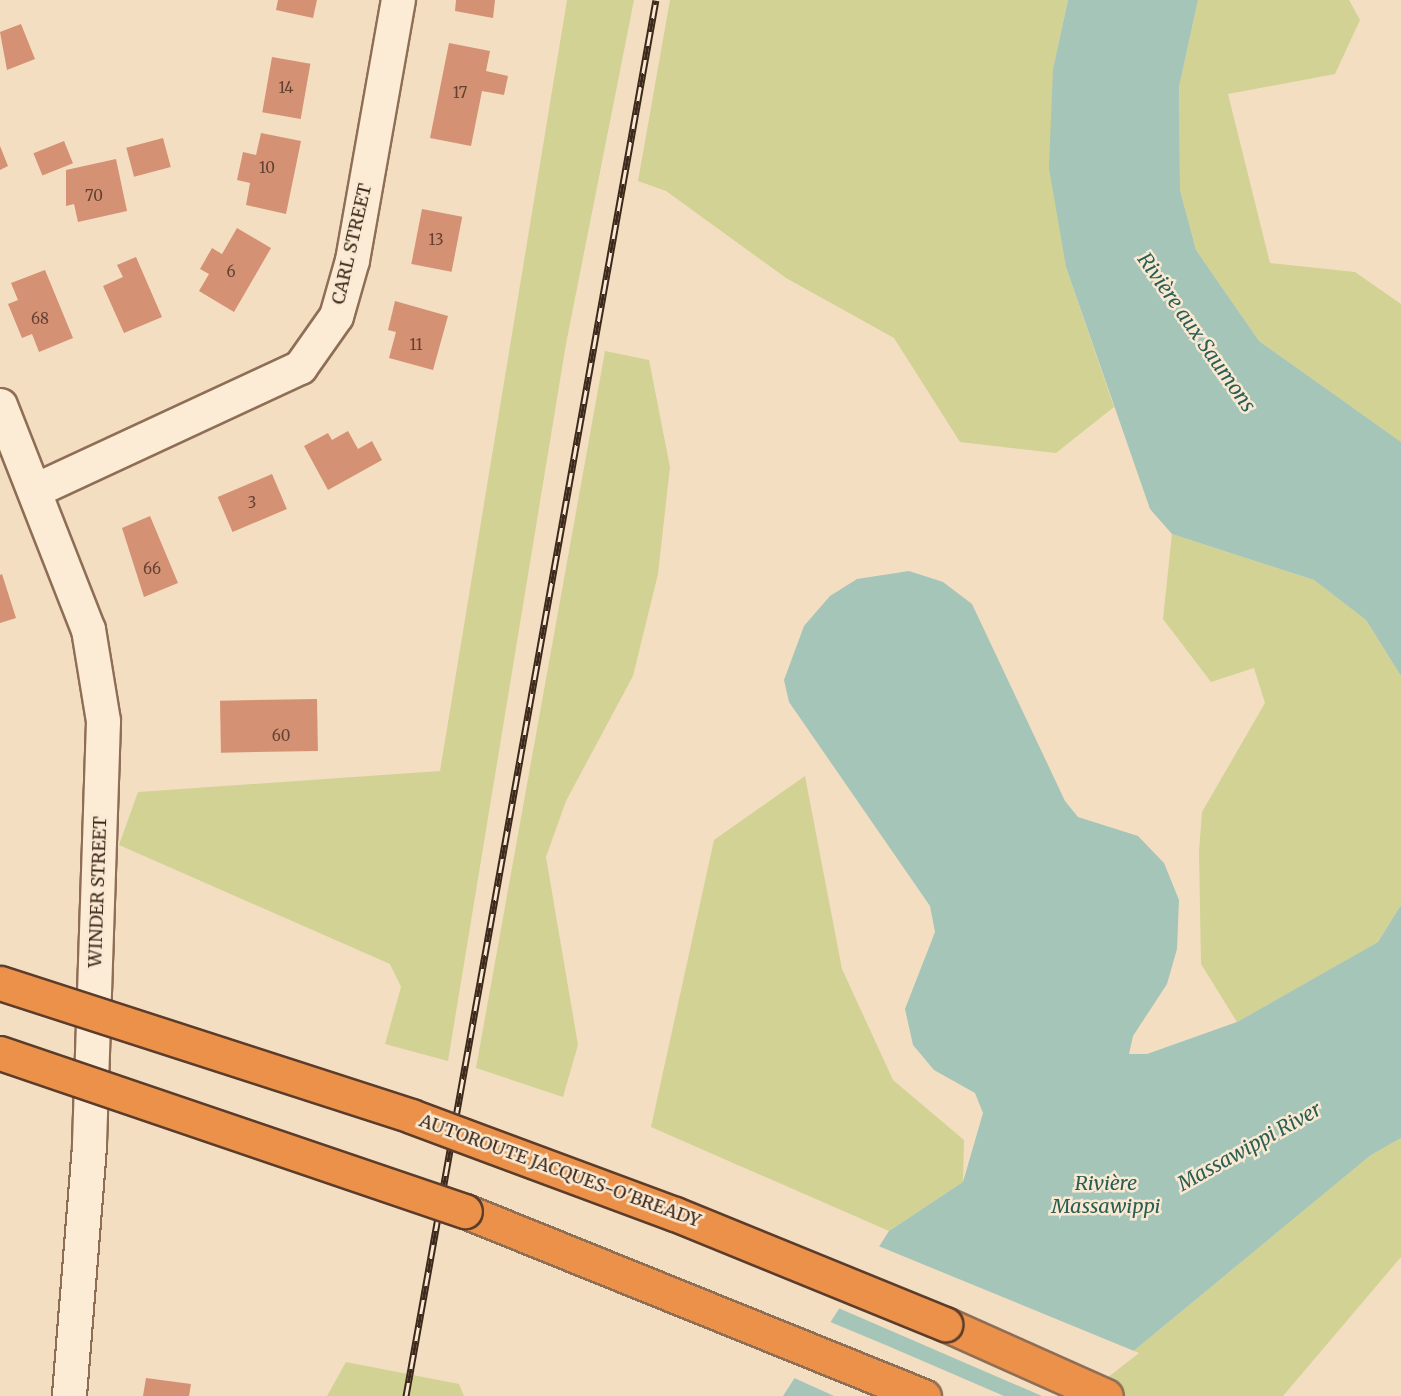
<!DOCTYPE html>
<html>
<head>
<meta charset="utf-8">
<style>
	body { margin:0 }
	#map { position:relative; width:1401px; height:1396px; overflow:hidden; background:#f3dec2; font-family:Merriweather,serif }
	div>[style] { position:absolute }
	.green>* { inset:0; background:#d2d294 }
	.water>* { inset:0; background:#a4c5b8 }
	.pier>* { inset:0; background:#f3dec2 }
	.building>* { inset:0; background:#d59173; transform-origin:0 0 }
	.roads { filter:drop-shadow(2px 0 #8f6e56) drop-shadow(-2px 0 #8f6e56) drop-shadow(0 2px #8f6e56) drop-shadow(0 -2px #8f6e56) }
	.minor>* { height:33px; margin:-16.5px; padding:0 16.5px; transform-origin:16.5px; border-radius:16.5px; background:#fcecd6 }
	.highway>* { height:33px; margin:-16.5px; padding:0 16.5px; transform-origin:16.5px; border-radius:16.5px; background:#eb9149 }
	.rail>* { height:7px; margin-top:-3.5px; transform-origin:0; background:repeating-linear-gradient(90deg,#f9e9d2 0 14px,#3d281c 0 28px); box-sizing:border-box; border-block:2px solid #3d281c }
	.bridges { filter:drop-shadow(2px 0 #5c3c2b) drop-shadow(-2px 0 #5c3c2b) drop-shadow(0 2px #5c3c2b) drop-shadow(0 -2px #5c3c2b) }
	.highway-bridge>* { height:33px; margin:-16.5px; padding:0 16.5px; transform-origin:16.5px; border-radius:16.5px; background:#eb9149 }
	span { translate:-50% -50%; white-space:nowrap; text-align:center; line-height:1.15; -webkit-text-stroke:5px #f9e9d2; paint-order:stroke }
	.number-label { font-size:15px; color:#634232 }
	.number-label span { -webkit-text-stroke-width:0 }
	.street-label { font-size:18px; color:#3d281c }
	.water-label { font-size:20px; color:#2a5e55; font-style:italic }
</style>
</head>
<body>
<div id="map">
	<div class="green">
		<i style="clip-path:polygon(567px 0,634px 0,566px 344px,448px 1061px,385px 1044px,401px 987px,390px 964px,119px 845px,138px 792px,440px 771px)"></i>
		<i style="clip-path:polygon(670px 0,1068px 0,1053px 69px,1066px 267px,1114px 407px,1056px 453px,960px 442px,894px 338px,786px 278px,666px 191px,638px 181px)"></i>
		<i style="clip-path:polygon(1198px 0,1349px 0,1360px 20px,1335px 74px,1228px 94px,1270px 263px,1355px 272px,1401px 304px,1401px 442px,1259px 341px,1196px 250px,1180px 190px,1179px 87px)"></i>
		<i style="clip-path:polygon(605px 351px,649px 360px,670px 467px,658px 574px,633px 676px,566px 801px,546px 857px,578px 1045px,563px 1097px,476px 1068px)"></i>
		<i style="clip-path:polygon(1172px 534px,1314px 580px,1366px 620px,1401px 676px,1401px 905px,1378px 942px,1237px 1022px,1201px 964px,1199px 852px,1202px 812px,1265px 703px,1254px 668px,1211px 682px,1163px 619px)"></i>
		<i style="clip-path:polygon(805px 776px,842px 969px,893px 1080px,964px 1140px,963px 1182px,889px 1231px,651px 1127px,714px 840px)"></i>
		<i style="clip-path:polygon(1401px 1138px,1401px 1257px,1283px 1396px,1079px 1396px,1371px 1155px)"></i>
		<i style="clip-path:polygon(346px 1362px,459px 1384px,464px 1396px,327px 1396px)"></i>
	</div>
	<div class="water">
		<i style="clip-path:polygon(1068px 0,1198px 0,1179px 87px,1180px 190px,1196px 250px,1259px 341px,1401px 442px,1401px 676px,1366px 620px,1314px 580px,1172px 534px,1150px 509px,1066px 267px,1049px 168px,1053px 69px)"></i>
		<i style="clip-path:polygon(909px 571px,943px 582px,972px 604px,1065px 801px,1078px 817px,1138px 836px,1164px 863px,1179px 900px,1177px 949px,1167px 984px,1133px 1036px,1129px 1054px,1147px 1054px,1237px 1022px,1378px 942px,1401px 905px,1401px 1138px,1371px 1155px,1079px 1396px,783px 1396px,889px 1231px,963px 1182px,983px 1113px,975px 1093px,934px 1070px,913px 1045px,905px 1009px,935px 932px,930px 906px,789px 702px,784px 680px,804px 626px,830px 596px,857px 579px)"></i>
	</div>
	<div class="pier">
		<i style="clip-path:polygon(876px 1245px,1061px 1321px,1139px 1353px,1084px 1396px,1042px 1396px,836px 1307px)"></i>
		<i style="clip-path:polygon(828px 1321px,888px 1346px,1004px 1396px,834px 1396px,792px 1377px)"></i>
	</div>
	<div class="building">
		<i style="clip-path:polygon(278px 0,317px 0,313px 18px,276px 10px)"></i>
		<i style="clip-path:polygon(456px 0,495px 0,493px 18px,455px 11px)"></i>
		<i style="clip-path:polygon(21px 24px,35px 59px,7px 70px,0 32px)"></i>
		<i style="clip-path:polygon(449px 43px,490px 51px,486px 71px,508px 76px,504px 95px,482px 91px,471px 146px,430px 138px)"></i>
		<i style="left:272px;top:57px;width:39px;height:56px;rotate:10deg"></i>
		<i style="clip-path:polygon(261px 133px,301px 141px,286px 214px,246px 205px,250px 183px,237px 180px,243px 152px,256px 155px)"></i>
		<i style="left:163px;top:138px;width:30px;height:38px;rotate:75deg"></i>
		<i style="left:64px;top:141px;width:24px;height:33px;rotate:68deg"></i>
		<i style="clip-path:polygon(0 146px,8px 166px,0 170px)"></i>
		<i style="clip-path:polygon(116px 159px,127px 211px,78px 222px,74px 204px,66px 206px,66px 170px)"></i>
		<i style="left:422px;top:209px;width:41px;height:56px;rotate:11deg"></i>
		<i style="clip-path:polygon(237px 228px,271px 248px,234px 312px,199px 291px,209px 274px,200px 269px,212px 248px,222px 254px)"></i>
		<i style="clip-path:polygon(136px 257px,162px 317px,124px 333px,103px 286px,123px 277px,117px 265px)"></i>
		<i style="clip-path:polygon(45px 270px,73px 338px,39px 352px,32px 334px,22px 338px,8px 304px,18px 300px,11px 283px)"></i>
		<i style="clip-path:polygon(395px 301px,448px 316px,433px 370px,389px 358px,396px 332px,388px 330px)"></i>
		<i style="clip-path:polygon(348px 431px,358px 449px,372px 441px,382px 460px,328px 490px,304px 446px,328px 433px,332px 440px)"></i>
		<i style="left:272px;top:474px;width:38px;height:59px;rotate:67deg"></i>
		<i style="clip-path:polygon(150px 516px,178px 583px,144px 597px,122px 528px)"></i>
		<i style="clip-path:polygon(2px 574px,16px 618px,0 623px,0 575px)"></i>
		<i style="left:317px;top:699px;width:52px;height:97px;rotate:89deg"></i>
		<i style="clip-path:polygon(146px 1378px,191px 1384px,189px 1396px,143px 1396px)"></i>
	</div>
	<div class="roads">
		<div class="minor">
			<i style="left:0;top:405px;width:241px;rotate:68.6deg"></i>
			<i style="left:88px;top:629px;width:93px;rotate:80.7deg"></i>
			<i style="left:103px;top:721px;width:425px;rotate:91.9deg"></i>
			<i style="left:89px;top:1146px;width:251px;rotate:94.6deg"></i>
			<i style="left:35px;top:490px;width:292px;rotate:-24.9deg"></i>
			<i style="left:300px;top:367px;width:62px;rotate:-54.8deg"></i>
			<i style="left:336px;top:316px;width:58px;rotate:-74.1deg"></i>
			<i style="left:352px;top:260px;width:264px;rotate:-80deg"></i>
		</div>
		<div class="highway">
			<i style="left:465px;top:1211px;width:495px;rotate:22deg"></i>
			<i style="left:945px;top:1324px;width:176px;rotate:24.1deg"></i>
		</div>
	</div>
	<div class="rail">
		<i style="left:406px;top:1396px;width:1418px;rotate:-79.85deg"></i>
	</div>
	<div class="bridges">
		<div class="highway-bridge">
			<i style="left:0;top:983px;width:432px;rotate:17.9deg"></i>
			<i style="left:411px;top:1116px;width:282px;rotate:20.4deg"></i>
			<i style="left:675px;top:1214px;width:292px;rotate:22.2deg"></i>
			<i style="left:0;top:1053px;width:491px;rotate:18.8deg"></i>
		</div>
	</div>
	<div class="number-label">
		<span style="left:286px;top:88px">14</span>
		<span style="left:460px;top:93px">17</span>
		<span style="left:267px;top:168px">10</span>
		<span style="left:94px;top:196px">70</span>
		<span style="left:436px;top:240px">13</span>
		<span style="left:231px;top:272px">6</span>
		<span style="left:40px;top:319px">68</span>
		<span style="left:416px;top:345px">11</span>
		<span style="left:252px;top:503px">3</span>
		<span style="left:152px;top:569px">66</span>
		<span style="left:281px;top:736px">60</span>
	</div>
	<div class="street-label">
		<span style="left:352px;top:244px;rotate:-77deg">CARL STREET</span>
		<span style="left:98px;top:892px;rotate:-88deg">WINDER STREET</span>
		<span style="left:560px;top:1171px;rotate:20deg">AUTOROUTE JACQUES-O'BREADY</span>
	</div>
	<div class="water-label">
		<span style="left:1197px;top:332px;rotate:55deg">Rivière aux Saumons</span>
		<span style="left:1249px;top:1146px;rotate:-29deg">Massawippi River</span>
		<span style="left:1106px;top:1194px">Rivière<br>Massawippi</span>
	</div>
</div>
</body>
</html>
